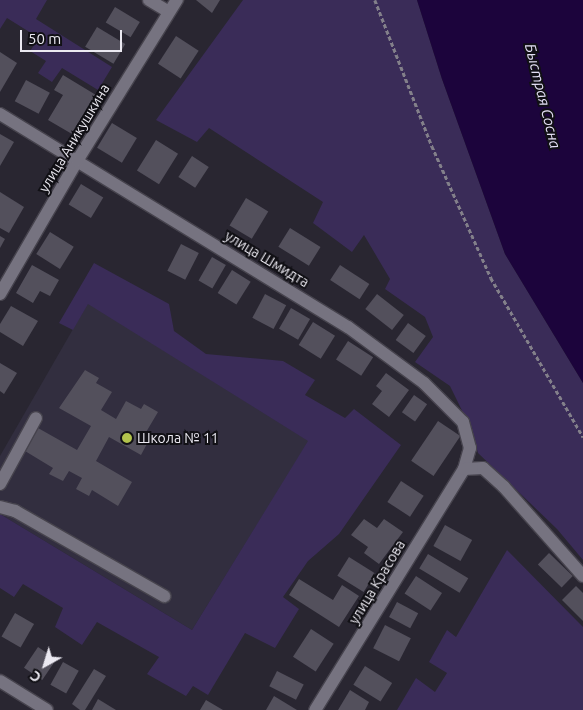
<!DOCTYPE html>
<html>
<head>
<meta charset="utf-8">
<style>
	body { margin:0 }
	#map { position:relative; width:583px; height:710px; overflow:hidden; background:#292631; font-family:Ubuntu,sans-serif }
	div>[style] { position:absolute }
	.built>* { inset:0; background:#322e3f }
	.green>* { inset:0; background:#3a2c58 }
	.water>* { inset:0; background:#1c043c }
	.building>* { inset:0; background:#53505c; transform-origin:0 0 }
	.path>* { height:2.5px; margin-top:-1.25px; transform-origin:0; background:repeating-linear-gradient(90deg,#83808a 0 4px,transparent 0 6.5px) }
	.roads { filter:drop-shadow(1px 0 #46434d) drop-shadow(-1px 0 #46434d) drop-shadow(0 1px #46434d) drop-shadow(0 -1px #46434d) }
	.minor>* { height:12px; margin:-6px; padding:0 6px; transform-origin:6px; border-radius:6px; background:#767380 }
	.dots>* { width:14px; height:14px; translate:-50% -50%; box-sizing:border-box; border:2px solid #111015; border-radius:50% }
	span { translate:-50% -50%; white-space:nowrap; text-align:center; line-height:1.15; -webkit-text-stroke:4px #111015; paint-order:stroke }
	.street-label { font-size:14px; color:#ebe9f1 }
	.poi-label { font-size:14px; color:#ebe9f1 }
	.left { translate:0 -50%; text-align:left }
	.water-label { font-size:15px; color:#e3def4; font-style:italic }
	.north { position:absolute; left:20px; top:640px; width:50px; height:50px; -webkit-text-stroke:4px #111015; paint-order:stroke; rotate:219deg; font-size:14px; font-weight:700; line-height:20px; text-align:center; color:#ebe9f1 }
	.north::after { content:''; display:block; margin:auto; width:18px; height:22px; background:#ebe9f1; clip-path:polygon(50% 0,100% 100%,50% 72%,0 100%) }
	.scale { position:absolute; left:20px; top:30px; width:102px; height:22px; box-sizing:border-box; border:2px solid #ebe9f1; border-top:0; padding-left:6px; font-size:15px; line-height:18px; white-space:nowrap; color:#ebe9f1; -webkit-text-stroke:4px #111015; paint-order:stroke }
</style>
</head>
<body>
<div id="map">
	<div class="built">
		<i style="clip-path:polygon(88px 303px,309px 441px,192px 630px,0 514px,0 456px)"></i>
	</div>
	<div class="green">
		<i style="clip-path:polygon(0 0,47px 0,36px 19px,112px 67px,98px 90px,62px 68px,52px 82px,38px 73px,46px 61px,30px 51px,39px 38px,7px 18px,0 29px)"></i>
		<i style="clip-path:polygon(243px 0,417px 0,442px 79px,505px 254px,583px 383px,583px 560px,557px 529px,478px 453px,471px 429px,450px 386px,415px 362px,433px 337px,425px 317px,385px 289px,390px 279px,364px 235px,352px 252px,313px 223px,323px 202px,209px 128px,197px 142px,156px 120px)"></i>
		<i style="clip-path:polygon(94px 263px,169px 304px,174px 331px,206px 354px,283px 361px,315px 380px,305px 395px,345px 418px,354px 409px,401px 445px,339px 534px,308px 561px,283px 597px,299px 609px,275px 648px,245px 633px,208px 695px,193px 686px,186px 696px,147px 674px,159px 657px,97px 622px,82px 645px,55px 627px,63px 608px,23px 584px,14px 597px,0 588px,0 514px,192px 630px,308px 441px,88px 304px,73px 330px,59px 323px)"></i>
		<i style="clip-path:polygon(507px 550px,583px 627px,583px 710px,397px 710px,416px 678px,435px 692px,447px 673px,429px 662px,447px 630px,456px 637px)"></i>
	</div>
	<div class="water">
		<i style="clip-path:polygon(417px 0,583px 0,583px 383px,505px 254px,442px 79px)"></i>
	</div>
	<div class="building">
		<i style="clip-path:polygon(196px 0,220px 0,212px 13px)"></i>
		<i style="left:115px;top:7px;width:29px;height:18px;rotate:31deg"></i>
		<i style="left:97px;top:27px;width:33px;height:23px;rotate:31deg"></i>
		<i style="left:176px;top:36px;width:27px;height:33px;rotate:33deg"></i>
		<i style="clip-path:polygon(0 52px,17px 63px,0 92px)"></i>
		<i style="clip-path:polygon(63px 75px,96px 95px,72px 134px,48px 120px,63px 95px,54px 90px)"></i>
		<i style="left:26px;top:80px;width:27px;height:24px;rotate:28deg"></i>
		<i style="left:112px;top:123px;width:29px;height:29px;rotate:31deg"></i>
		<i style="clip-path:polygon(0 134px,14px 142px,0 166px)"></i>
		<i style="left:156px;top:140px;width:26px;height:36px;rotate:32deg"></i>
		<i style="left:192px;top:156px;width:20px;height:25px;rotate:33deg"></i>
		<i style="left:81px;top:184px;width:26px;height:24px;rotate:31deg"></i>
		<i style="clip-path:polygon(0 192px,24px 207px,9px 233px,0 228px)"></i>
		<i style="left:246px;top:198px;width:26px;height:32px;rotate:31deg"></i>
		<i style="left:290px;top:228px;width:36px;height:22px;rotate:32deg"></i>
		<i style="left:50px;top:232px;width:28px;height:26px;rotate:32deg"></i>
		<i style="clip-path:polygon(0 236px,5px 239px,0 248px)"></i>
		<i style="left:181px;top:244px;width:20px;height:30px;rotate:27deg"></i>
		<i style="left:212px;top:257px;width:16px;height:27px;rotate:30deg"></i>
		<i style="clip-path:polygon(32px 265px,59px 280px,50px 296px,40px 291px,33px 303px,16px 293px)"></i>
		<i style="left:340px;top:265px;width:35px;height:18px;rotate:33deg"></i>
		<i style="left:232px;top:270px;width:22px;height:27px;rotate:32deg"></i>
		<i style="left:265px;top:294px;width:24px;height:27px;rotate:28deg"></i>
		<i style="left:377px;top:294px;width:34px;height:19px;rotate:38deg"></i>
		<i style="clip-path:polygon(11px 306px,38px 321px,23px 346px,0 332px,0 324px)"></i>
		<i style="left:291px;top:308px;width:22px;height:24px;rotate:30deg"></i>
		<i style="left:313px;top:322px;width:26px;height:27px;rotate:32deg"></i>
		<i style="left:408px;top:323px;width:22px;height:21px;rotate:36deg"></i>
		<i style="left:348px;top:341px;width:30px;height:22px;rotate:33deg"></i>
		<i style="clip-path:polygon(0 363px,17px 373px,4px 394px,0 391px)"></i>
		<i style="clip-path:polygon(85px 370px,99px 378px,96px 383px,112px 392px,101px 410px,116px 419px,126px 401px,141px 409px,144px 404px,158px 412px,142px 439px,148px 442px,141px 455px,109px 437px,96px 461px,132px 482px,118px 506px,92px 490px,89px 496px,76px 489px,82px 478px,69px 471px,63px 481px,49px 474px,53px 468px,25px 451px,38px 428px,77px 450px,91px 426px,59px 408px)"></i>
		<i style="clip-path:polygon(386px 373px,409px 390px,389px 417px,372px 404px,382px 391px,376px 386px)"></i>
		<i style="left:414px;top:395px;width:16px;height:21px;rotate:35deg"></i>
		<i style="left:438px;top:421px;width:27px;height:48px;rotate:34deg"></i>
		<i style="left:401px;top:481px;width:27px;height:25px;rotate:33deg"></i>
		<i style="clip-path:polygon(364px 519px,377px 528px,384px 519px,403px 532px,379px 564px,364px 553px,368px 547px,351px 535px)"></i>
		<i style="left:445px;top:525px;width:31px;height:24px;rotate:29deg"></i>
		<i style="left:549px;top:553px;width:33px;height:16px;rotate:44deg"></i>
		<i style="left:428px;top:554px;width:47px;height:17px;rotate:31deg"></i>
		<i style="left:349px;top:557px;width:31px;height:22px;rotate:32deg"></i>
		<i style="left:416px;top:576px;width:31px;height:21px;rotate:33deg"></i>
		<i style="clip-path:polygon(299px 579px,333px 600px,342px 585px,359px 596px,339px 627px,289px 595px)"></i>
		<i style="clip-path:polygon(576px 586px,583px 593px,583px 621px,562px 600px)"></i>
		<i style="left:397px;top:602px;width:24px;height:17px;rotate:28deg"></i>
		<i style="left:15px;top:613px;width:22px;height:27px;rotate:30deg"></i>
		<i style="left:385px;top:625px;width:29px;height:26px;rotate:27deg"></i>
		<i style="left:311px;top:629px;width:27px;height:33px;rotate:33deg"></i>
		<i style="left:38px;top:647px;width:22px;height:25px;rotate:34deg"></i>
		<i style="left:63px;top:662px;width:18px;height:26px;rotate:29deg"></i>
		<i style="left:365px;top:666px;width:32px;height:22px;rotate:32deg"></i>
		<i style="clip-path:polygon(94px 669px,106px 676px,85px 710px,80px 710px,72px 704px)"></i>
		<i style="left:277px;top:671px;width:30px;height:17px;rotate:27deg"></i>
		<i style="clip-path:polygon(350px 690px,369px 702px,365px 710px,338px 710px)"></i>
		<i style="clip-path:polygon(274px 696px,297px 710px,266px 710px)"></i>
		<i style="clip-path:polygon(98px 699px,116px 710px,92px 710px)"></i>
		<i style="clip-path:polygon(206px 700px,223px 710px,200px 710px)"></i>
	</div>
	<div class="path">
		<i style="left:375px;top:0;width:157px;rotate:68.7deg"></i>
		<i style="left:432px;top:146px;width:145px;rotate:65.9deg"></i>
		<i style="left:491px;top:278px;width:184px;rotate:59.9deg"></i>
	</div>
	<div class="roads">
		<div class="minor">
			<i style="left:149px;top:0;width:23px;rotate:31deg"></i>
			<i style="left:0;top:114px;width:408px;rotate:31.5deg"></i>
			<i style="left:348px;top:327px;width:94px;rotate:36.4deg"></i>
			<i style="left:424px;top:383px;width:55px;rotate:45deg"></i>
			<i style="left:463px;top:422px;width:27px;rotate:75deg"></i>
			<i style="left:470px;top:448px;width:22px;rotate:106deg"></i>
			<i style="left:464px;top:469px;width:283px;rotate:121.7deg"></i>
			<i style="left:0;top:294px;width:154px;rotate:-59.9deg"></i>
			<i style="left:77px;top:161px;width:190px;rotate:-58.2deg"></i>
			<i style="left:464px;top:469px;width:19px;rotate:-3deg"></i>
			<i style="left:483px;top:468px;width:28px;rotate:42deg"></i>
			<i style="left:504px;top:487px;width:119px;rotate:48.4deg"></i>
			<i style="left:0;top:484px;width:75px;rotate:-61.4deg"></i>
			<i style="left:0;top:507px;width:16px;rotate:15deg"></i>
			<i style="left:15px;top:511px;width:172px;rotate:29.7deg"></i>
			<i style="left:0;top:681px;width:55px;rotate:31.7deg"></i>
		</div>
	</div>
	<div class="dots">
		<i style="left:127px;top:438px;background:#b2c34c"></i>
	</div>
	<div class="street-label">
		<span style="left:74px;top:138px;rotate:-59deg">улица Аникушкина</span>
		<span style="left:267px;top:259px;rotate:31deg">улица Шмидта</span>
		<span style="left:377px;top:582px;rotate:-59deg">улица Красова</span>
	</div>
	<div class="poi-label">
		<span class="left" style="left:137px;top:438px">Школа № 11</span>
	</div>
	<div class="water-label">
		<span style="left:543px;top:96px;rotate:76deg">Быстрая Сосна</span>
	</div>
	<div class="north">С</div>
	<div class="scale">50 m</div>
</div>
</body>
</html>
